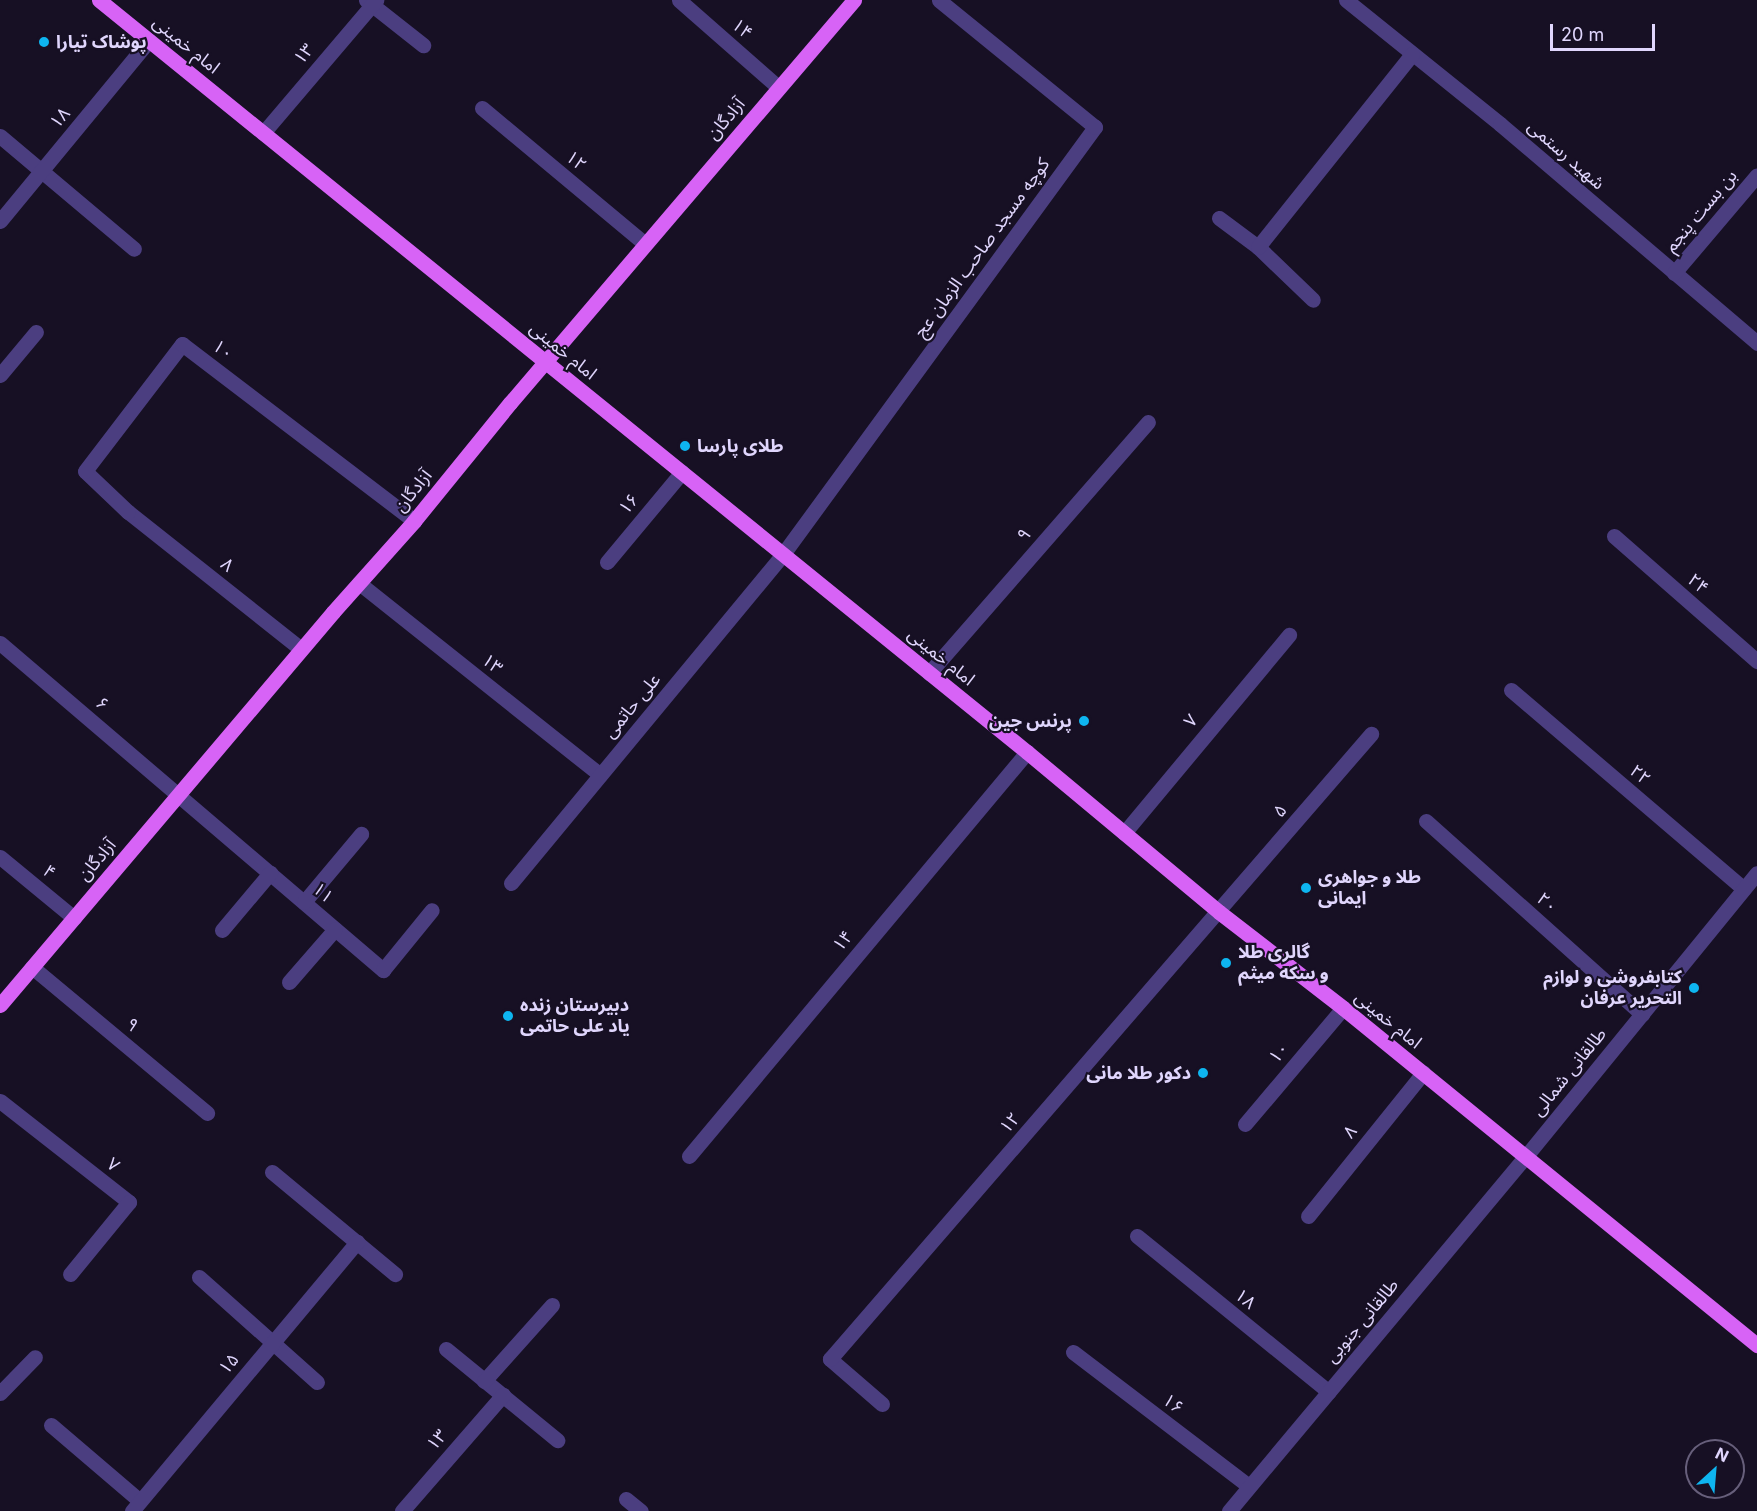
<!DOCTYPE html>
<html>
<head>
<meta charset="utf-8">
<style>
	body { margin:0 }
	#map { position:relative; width:1757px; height:1511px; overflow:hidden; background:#171024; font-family:Inter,"Noto Sans Arabic",sans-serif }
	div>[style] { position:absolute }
	.minor>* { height:15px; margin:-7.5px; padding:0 7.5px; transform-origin:7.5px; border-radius:7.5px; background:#4b3e80 }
	.major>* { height:15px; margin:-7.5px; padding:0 7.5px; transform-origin:7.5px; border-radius:7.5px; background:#d763f6 }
	.dots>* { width:16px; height:16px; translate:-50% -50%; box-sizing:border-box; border:3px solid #171024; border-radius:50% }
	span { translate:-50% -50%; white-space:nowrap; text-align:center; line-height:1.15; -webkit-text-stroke:4.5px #171024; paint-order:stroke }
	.street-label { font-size:18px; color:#e0d6fd }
	.poi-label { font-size:18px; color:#e0d6fd; font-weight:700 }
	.left { translate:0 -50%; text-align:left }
	.right { translate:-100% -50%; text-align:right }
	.north { position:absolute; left:1685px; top:1439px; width:60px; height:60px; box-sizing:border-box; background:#171024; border:2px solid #675f7b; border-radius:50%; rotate:26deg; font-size:16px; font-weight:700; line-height:24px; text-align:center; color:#e0d6fd }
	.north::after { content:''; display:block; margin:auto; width:21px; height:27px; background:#0eb5f0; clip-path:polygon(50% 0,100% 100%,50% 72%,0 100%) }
	.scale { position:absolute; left:1550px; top:24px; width:105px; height:27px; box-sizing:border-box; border:3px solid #e0d6fd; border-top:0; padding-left:8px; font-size:18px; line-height:21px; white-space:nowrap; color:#e0d6fd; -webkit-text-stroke:4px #171024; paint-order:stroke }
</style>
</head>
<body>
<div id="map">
	<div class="minor">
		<i style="left:366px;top:0;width:73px;rotate:38.3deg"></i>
		<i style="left:679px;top:0;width:132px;rotate:41.3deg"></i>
		<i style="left:1346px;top:0;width:198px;rotate:38.8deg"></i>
		<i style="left:1500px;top:124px;width:338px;rotate:40.4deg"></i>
		<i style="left:482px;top:108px;width:212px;rotate:39.8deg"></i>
		<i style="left:263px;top:133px;width:175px;rotate:-49.6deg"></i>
		<i style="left:0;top:136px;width:175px;rotate:40.1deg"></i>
		<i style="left:1219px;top:218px;width:49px;rotate:36.6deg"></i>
		<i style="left:1258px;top:247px;width:76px;rotate:43.9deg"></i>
		<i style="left:0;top:221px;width:234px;rotate:-50.5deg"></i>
		<i style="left:1258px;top:247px;width:247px;rotate:-51.4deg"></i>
		<i style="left:1674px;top:273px;width:128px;rotate:-49.7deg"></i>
		<i style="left:0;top:375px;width:56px;rotate:-50.1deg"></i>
		<i style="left:1614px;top:536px;width:190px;rotate:41.2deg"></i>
		<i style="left:607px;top:562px;width:117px;rotate:-50.2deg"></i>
		<i style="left:359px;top:583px;width:308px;rotate:38.5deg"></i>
		<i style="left:0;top:643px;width:504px;rotate:40.49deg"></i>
		<i style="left:383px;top:970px;width:77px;rotate:-50.8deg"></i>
		<i style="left:301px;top:649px;width:221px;rotate:-141.6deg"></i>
		<i style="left:128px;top:512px;width:59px;rotate:-136.4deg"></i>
		<i style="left:85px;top:471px;width:160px;rotate:-52.6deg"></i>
		<i style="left:182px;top:344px;width:292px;rotate:37.3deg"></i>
		<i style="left:929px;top:673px;width:333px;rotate:-48.9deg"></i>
		<i style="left:1511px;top:690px;width:306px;rotate:40.5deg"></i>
		<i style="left:1426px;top:821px;width:290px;rotate:41.8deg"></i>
		<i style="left:1124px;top:833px;width:258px;rotate:-50.2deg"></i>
		<i style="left:0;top:857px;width:96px;rotate:39.5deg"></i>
		<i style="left:511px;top:883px;width:427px;rotate:-50.4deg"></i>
		<i style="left:783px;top:554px;width:529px;rotate:-53.85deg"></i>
		<i style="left:1095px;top:127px;width:201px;rotate:-140.9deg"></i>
		<i style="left:304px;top:902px;width:89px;rotate:-50deg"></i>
		<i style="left:222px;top:930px;width:75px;rotate:-49.9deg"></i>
		<i style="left:32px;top:967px;width:228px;rotate:39.8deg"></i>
		<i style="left:289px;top:982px;width:70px;rotate:-49deg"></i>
		<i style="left:0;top:1101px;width:164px;rotate:38.1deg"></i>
		<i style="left:129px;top:1202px;width:93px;rotate:129.3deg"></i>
		<i style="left:1245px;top:1124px;width:152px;rotate:-49.8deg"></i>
		<i style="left:689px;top:1156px;width:527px;rotate:-50.08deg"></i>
		<i style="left:272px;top:1172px;width:160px;rotate:39.7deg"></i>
		<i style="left:1308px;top:1216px;width:184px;rotate:-51.2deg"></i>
		<i style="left:1137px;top:1236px;width:247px;rotate:39.1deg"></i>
		<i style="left:199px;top:1277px;width:158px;rotate:41.7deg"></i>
		<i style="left:446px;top:1349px;width:144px;rotate:39.3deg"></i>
		<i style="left:1073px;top:1352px;width:221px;rotate:37.3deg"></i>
		<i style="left:484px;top:1381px;width:102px;rotate:-48.2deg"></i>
		<i style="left:0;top:1393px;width:50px;rotate:-45.8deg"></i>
		<i style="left:882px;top:1404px;width:69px;rotate:-139.1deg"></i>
		<i style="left:830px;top:1359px;width:827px;rotate:-49.12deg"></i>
		<i style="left:51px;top:1425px;width:117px;rotate:40.5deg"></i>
		<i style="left:626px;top:1499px;width:19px;rotate:39deg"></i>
		<i style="left:132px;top:1511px;width:351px;rotate:-50.1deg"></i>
		<i style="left:402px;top:1511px;width:154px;rotate:-49deg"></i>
		<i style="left:1229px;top:1511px;width:463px;rotate:-50.1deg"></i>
		<i style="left:1526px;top:1156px;width:365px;rotate:-50.8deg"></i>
	</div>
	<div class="major">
		<i style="left:99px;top:0;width:1194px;rotate:39.02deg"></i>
		<i style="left:1027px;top:752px;width:250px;rotate:39.8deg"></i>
		<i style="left:1219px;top:912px;width:157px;rotate:37.7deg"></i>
		<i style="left:1343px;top:1008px;width:534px;rotate:39.15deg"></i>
		<i style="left:0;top:1005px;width:515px;rotate:-49.72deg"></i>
		<i style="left:333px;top:612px;width:122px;rotate:-48.3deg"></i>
		<i style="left:414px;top:521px;width:152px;rotate:-50.9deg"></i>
		<i style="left:510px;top:403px;width:530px;rotate:-49.52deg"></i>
	</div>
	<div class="dots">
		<i style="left:44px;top:42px;background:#0eb5f0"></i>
		<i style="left:685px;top:446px;background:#0eb5f0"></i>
		<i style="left:1084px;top:721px;background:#0eb5f0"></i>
		<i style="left:1306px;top:888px;background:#0eb5f0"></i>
		<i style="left:1226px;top:963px;background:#0eb5f0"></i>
		<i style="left:1694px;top:988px;background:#0eb5f0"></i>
		<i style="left:508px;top:1016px;background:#0eb5f0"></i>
		<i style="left:1203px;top:1073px;background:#0eb5f0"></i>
	</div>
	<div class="street-label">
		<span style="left:742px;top:29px;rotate:41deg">۱۴</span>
		<span style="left:186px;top:45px;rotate:39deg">امام خمینی</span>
		<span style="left:304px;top:54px;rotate:-50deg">۱۳</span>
		<span style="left:60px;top:118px;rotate:-50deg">۱۸</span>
		<span style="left:726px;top:119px;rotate:-50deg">آزادگان</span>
		<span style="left:1566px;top:155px;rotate:41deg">شهید رستمی</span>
		<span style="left:576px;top:161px;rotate:40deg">۱۲</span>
		<span style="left:1701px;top:211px;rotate:-50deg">بن بست پنجم</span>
		<span style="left:982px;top:248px;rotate:-54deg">کوچه مسجد صاحب الزمان عج</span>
		<span style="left:223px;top:350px;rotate:37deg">۱۰</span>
		<span style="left:563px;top:351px;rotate:39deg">امام خمینی</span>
		<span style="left:413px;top:491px;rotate:-51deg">آزادگان</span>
		<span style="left:629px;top:504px;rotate:-50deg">۱۶</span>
		<span style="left:1024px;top:535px;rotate:-49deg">۹</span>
		<span style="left:227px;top:565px;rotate:38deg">۸</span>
		<span style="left:1698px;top:584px;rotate:41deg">۲۴</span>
		<span style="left:941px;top:657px;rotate:39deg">امام خمینی</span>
		<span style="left:492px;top:664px;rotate:39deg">۱۳</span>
		<span style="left:102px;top:704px;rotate:40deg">۶</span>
		<span style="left:632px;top:706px;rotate:-50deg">علی حاتمی</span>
		<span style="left:1191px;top:721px;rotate:-50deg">۷</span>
		<span style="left:1640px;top:775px;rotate:40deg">۲۲</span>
		<span style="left:1280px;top:811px;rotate:-49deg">۵</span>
		<span style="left:97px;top:860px;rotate:-50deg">آزادگان</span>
		<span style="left:49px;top:872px;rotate:40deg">۴</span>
		<span style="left:323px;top:893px;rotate:41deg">۱۱</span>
		<span style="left:1547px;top:903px;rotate:42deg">۲۰</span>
		<span style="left:843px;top:941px;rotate:-50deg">۱۴</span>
		<span style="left:1388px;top:1020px;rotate:39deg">امام خمینی</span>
		<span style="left:132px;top:1025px;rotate:40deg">۹</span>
		<span style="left:1279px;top:1053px;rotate:-50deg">۱۰</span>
		<span style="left:1569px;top:1072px;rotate:-51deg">طالقانی شمالی</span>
		<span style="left:1010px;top:1123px;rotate:-49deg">۱۲</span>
		<span style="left:1350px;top:1132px;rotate:-51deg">۸</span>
		<span style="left:113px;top:1165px;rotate:38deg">۷</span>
		<span style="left:1245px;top:1299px;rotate:39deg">۱۸</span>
		<span style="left:1362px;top:1321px;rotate:-50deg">طالقانی جنوبی</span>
		<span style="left:229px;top:1364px;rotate:-50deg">۱۵</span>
		<span style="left:1173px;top:1404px;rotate:37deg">۱۶</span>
		<span style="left:437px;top:1440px;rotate:-49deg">۱۳</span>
	</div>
	<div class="poi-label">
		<span class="left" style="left:56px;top:42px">پوشاک تیارا</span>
		<span class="left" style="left:697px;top:446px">طلای پارسا</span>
		<span class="right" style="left:1072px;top:721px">پرنس جین</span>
		<span class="left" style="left:1318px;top:888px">طلا و جواهری<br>ایمانی</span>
		<span class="left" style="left:1238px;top:963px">گالری طلا<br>و سکه میثم</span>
		<span class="right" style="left:1682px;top:988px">کتابفروشی و لوازم<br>التحریر عرفان</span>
		<span class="left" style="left:520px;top:1016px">دبیرستان زنده<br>یاد علی حاتمی</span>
		<span class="right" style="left:1191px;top:1073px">دکور طلا مانی</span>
	</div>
	<div class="north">N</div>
	<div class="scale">20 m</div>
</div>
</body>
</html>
